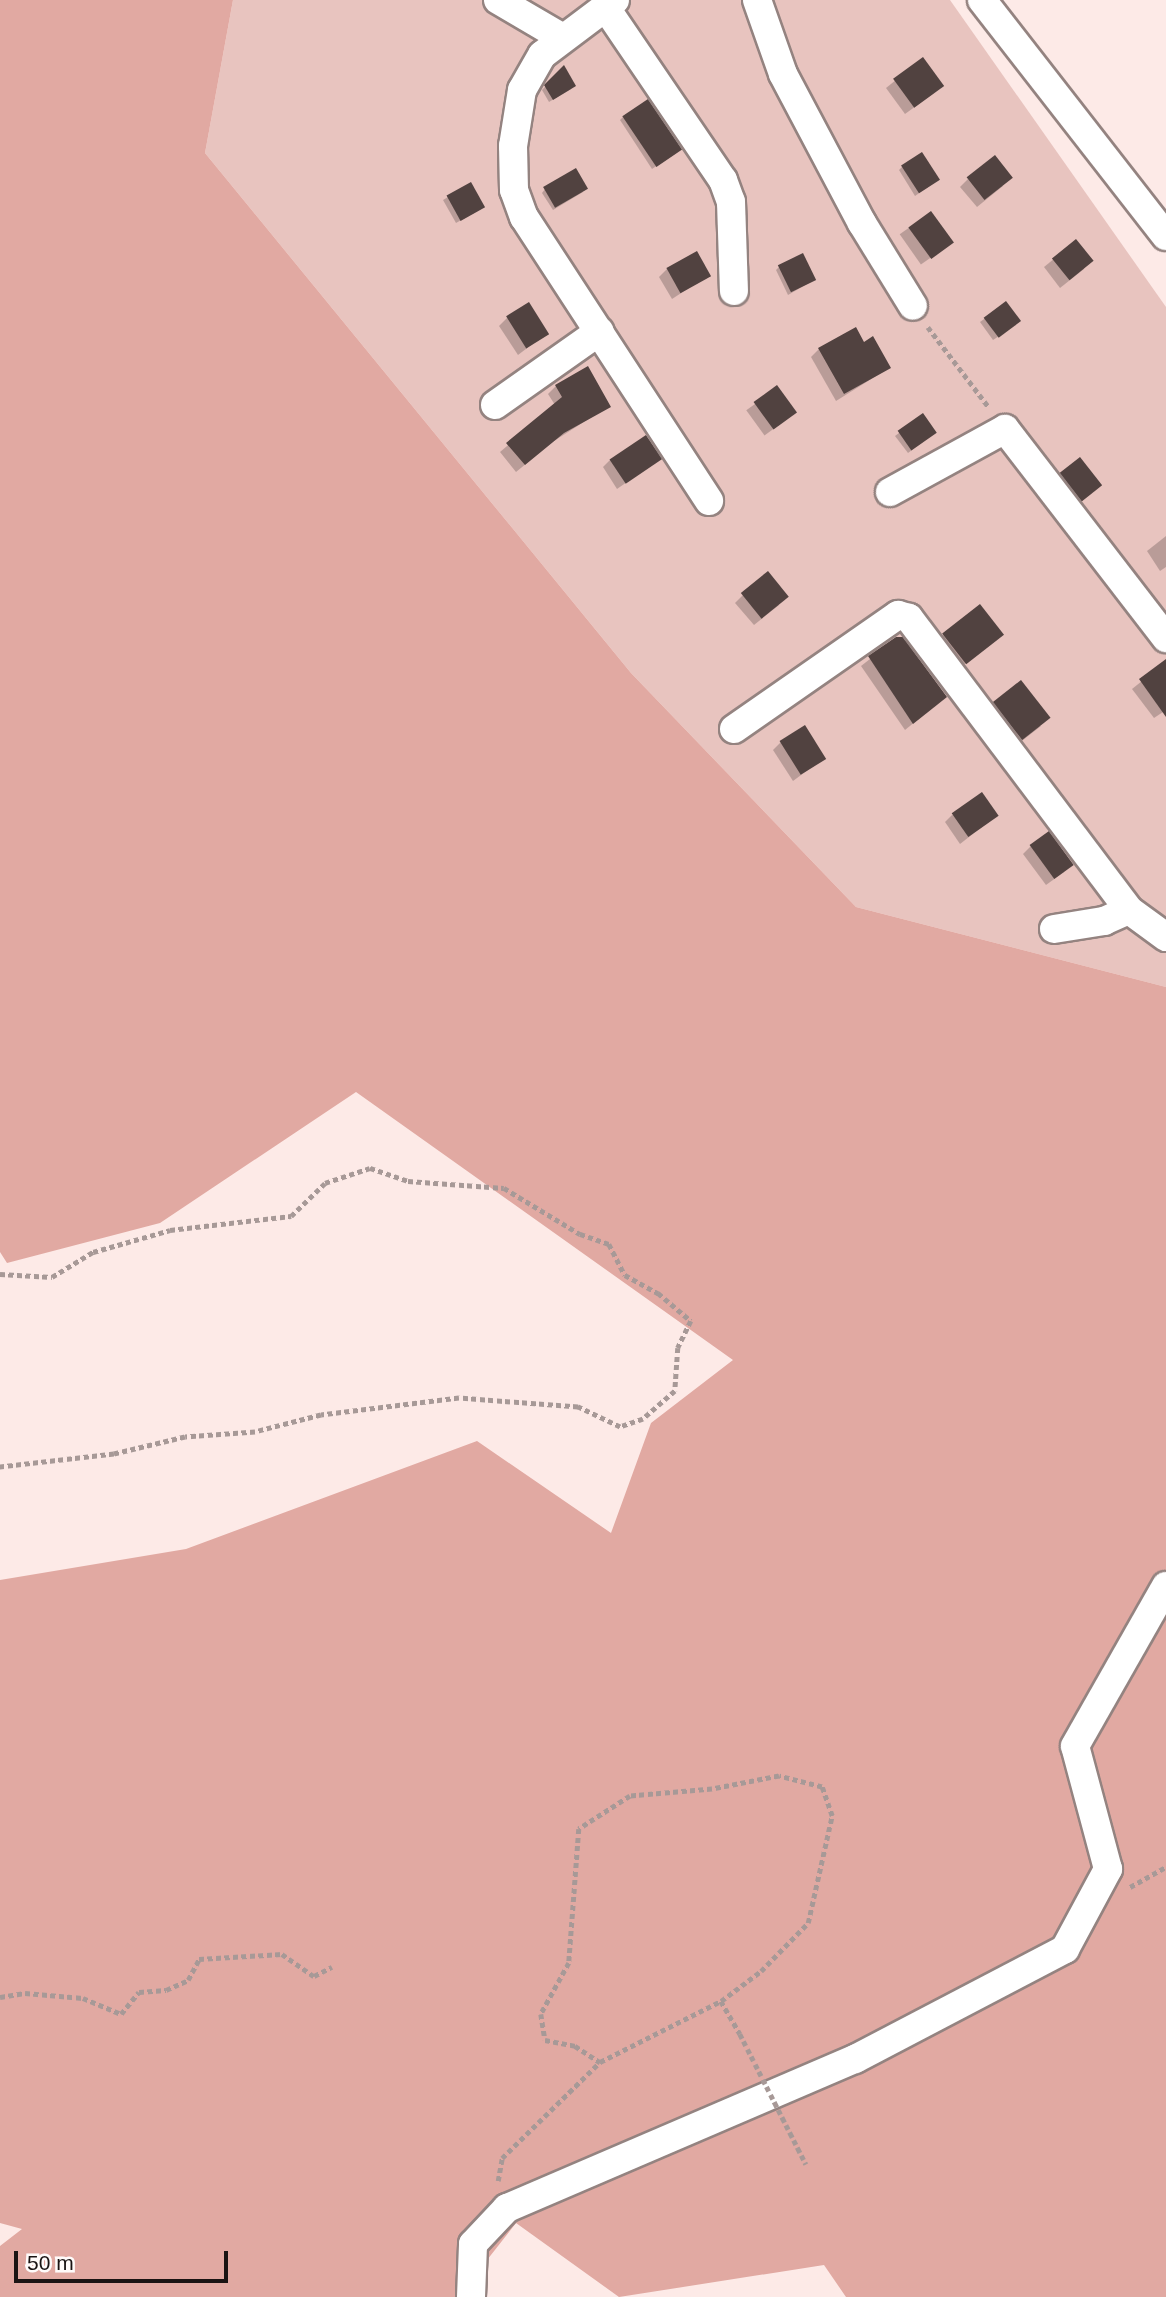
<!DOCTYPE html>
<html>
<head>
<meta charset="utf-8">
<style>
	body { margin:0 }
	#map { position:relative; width:1166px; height:2297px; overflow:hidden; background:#fdeae7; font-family:Arial,sans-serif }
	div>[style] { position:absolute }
	.green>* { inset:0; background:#e8c4bf }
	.forest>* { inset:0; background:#e1a9a2 }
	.shadow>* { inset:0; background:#0003; transform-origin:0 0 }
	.building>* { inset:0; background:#514240; transform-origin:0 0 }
	.path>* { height:4.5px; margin-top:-2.25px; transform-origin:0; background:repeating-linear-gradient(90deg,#a79997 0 5px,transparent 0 8.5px) }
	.roads { filter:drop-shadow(2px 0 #948380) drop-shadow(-2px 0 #948380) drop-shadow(0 2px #948380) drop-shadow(0 -2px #948380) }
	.minor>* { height:28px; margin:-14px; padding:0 14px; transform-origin:14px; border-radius:14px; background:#fff }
	.path-bridge>* { height:4.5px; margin-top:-2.25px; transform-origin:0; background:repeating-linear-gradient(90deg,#a79997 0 5px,transparent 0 8.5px) }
	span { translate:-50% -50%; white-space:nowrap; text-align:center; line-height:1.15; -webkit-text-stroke:7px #fffbfa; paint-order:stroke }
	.scale { position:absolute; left:14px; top:2251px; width:214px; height:32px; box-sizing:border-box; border:4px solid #1a1413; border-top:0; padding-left:9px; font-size:21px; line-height:24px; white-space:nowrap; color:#1a1413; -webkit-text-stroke:5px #fffbfa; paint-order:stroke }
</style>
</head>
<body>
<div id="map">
	<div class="green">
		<i style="clip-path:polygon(233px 0,950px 0,1166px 307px,1166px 987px,856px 907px,631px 673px,205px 153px)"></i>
	</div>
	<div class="forest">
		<i style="clip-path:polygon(0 0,233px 0,205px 153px,631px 673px,856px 907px,1166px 987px,1166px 2297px,846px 2297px,824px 2265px,619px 2297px,516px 2223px,458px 2297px,0 2297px,0 2246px,22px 2229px,0 2223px,0 1580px,186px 1549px,477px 1441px,611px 1533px,651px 1423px,733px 1360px,356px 1092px,160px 1223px,7px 1263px,0 1252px)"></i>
	</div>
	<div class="shadow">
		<i style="clip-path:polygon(922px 59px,934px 93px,905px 114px,886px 88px)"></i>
		<i style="clip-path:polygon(563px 68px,571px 89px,549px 102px,542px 90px)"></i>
		<i style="clip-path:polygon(623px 117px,676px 153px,652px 169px,620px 120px)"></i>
		<i style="clip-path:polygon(902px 167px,934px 183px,915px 196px,899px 170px)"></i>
		<i style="clip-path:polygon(968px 179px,1003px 186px,977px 207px,960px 187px)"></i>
		<i style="clip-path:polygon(470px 184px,479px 210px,456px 223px,443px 200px)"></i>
		<i style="clip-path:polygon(545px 189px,583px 192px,553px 210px,542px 193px)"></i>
		<i style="left:930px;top:213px;width:37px;height:37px;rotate:55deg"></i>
		<i style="clip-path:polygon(1076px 241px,1084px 269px,1060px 288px,1044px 267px)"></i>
		<i style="clip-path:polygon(779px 267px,814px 280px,788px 295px,776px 270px)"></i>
		<i style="clip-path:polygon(667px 269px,709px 275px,672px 299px,659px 277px)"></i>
		<i style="clip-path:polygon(1006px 303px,1016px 325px,993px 340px,980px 322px)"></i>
		<i style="clip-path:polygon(507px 318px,547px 333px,518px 355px,499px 326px)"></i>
		<i style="clip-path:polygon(819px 349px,889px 368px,836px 401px,811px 357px)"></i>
		<i style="clip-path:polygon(556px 386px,609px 406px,554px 441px,516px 472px,500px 452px,555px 405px,548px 394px)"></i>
		<i style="left:777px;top:388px;width:31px;height:38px;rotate:54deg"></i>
		<i style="clip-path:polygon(923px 415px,931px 436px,908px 453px,895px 436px)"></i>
		<i style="clip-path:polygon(611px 459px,660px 459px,617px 489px,603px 467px)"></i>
		<i style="clip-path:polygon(1080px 459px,1092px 493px,1073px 508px,1053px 482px)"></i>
		<i style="clip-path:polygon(1166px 536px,1166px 567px,1160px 571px,1147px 551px)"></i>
		<i style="clip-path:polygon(743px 595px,779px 605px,754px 625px,735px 603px)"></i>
		<i style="clip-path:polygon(943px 635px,993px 642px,956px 671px,935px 643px)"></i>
		<i style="clip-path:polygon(897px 638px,937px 704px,905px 730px,861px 666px)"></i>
		<i style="clip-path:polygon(1162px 665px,1166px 670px,1166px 710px,1154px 718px,1132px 689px)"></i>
		<i style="clip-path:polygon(994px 703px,1041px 726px,1014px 747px,986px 711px)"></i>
		<i style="clip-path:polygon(781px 742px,824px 758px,793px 781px,773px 750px)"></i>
		<i style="clip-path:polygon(952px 815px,996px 816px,960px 844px,945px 822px)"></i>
		<i style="clip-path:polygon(1031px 846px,1064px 872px,1046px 885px,1023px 854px)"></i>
	</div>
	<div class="building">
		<i style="left:923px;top:57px;width:36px;height:37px;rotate:54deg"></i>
		<i style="clip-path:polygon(564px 65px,576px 86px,553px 100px,544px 85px)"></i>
		<i style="left:648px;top:99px;width:61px;height:31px;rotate:56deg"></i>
		<i style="left:922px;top:152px;width:33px;height:25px;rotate:57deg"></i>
		<i style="left:995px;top:155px;width:29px;height:36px;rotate:52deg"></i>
		<i style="left:576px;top:168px;width:24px;height:38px;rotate:60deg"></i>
		<i style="left:471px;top:182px;width:29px;height:28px;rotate:61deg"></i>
		<i style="left:931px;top:211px;width:39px;height:28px;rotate:54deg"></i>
		<i style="left:1076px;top:239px;width:28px;height:31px;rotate:51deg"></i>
		<i style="left:697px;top:251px;width:29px;height:35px;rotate:61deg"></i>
		<i style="left:803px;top:253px;width:30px;height:28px;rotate:64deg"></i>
		<i style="left:1006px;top:301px;width:25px;height:28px;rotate:53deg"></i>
		<i style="left:529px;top:302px;width:38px;height:27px;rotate:58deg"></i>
		<i style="clip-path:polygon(856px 327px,864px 342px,873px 336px,891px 368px,844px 394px,818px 348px)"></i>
		<i style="clip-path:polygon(588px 366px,611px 407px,564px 433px,525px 465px,506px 443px,562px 397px,555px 385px)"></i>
		<i style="left:777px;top:385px;width:34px;height:29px;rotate:54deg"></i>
		<i style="left:923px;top:413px;width:24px;height:31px;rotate:55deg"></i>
		<i style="left:646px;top:435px;width:29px;height:44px;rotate:56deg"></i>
		<i style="left:1080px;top:457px;width:36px;height:26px;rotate:52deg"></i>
		<i style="left:768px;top:571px;width:33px;height:35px;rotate:51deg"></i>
		<i style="left:980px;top:604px;width:39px;height:48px;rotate:52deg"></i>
		<i style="clip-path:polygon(896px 637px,903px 637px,947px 697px,913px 724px,868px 656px)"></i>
		<i style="clip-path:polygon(1166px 659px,1166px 717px,1139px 679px)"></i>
		<i style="left:1021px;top:680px;width:48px;height:36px;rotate:52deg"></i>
		<i style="left:805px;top:725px;width:40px;height:30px;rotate:58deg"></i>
		<i style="left:982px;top:792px;width:29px;height:37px;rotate:55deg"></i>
		<i style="left:1049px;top:831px;width:42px;height:24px;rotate:54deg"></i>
	</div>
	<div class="path">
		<i style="left:928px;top:327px;width:99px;rotate:52.8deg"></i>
		<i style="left:0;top:1274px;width:52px;rotate:3.3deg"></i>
		<i style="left:52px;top:1277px;width:48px;rotate:-31.4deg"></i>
		<i style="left:93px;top:1252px;width:80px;rotate:-15.9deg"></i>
		<i style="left:170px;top:1230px;width:122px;rotate:-6.6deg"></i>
		<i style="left:291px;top:1216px;width:47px;rotate:-44.1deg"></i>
		<i style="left:325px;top:1183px;width:47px;rotate:-18.4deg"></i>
		<i style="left:370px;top:1168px;width:40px;rotate:18.9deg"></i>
		<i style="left:408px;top:1181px;width:96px;rotate:4.2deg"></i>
		<i style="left:504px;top:1188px;width:89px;rotate:31.2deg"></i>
		<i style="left:580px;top:1234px;width:31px;rotate:19deg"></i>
		<i style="left:609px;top:1244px;width:35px;rotate:63deg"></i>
		<i style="left:625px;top:1275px;width:38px;rotate:29deg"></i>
		<i style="left:658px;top:1293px;width:43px;rotate:40.3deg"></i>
		<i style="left:691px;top:1321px;width:30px;rotate:116deg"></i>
		<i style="left:678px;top:1348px;width:43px;rotate:94deg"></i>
		<i style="left:675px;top:1391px;width:43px;rotate:138.8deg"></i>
		<i style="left:643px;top:1419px;width:24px;rotate:161deg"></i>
		<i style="left:620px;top:1427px;width:47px;rotate:-154.5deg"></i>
		<i style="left:578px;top:1407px;width:119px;rotate:-175.7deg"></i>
		<i style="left:459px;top:1398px;width:139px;rotate:173deg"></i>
		<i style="left:321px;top:1415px;width:68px;rotate:165.6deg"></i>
		<i style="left:255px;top:1432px;width:70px;rotate:175.9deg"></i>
		<i style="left:185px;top:1437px;width:73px;rotate:166.5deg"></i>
		<i style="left:114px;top:1454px;width:115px;rotate:173.5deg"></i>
		<i style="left:1130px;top:1887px;width:41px;rotate:-29.1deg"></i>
		<i style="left:0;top:1997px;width:25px;rotate:-9deg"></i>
		<i style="left:25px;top:1993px;width:58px;rotate:4.9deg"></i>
		<i style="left:83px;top:1998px;width:41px;rotate:22.8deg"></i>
		<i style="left:121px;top:2014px;width:28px;rotate:-51deg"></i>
		<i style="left:139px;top:1992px;width:27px;rotate:-4deg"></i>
		<i style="left:166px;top:1990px;width:24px;rotate:-24deg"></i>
		<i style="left:188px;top:1980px;width:24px;rotate:-62deg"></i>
		<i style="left:199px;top:1959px;width:83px;rotate:-3.4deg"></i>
		<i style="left:282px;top:1954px;width:39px;rotate:35deg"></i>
		<i style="left:314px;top:1976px;width:20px;rotate:-27deg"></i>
		<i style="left:721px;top:2001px;width:38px;rotate:60deg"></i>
		<i style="left:498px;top:2181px;width:23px;rotate:-80deg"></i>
		<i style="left:502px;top:2158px;width:137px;rotate:-44.4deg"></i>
		<i style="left:600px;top:2062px;width:136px;rotate:-26.8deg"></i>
		<i style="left:721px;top:2001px;width:50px;rotate:-36.9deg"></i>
		<i style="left:761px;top:1971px;width:67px;rotate:-45.6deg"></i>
		<i style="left:808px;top:1923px;width:110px;rotate:-77.4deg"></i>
		<i style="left:832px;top:1816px;width:31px;rotate:-109deg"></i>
		<i style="left:822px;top:1787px;width:44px;rotate:-165.7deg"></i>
		<i style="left:779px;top:1776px;width:68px;rotate:169deg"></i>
		<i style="left:712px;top:1789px;width:82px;rotate:175.1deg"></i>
		<i style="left:630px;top:1796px;width:61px;rotate:147.1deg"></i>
		<i style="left:579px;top:1829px;width:134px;rotate:94.3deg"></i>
		<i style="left:569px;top:1963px;width:58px;rotate:118.8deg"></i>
		<i style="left:541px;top:2014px;width:26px;rotate:81deg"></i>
		<i style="left:545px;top:2040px;width:31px;rotate:11deg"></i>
		<i style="left:575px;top:2046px;width:30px;rotate:33deg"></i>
	</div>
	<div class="roads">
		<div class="minor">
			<i style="left:498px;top:0;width:73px;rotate:30.4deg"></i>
			<i style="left:615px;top:0;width:91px;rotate:143deg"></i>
			<i style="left:542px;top:55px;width:40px;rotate:119.7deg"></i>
			<i style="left:522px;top:90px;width:57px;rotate:99.1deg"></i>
			<i style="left:513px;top:146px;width:44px;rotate:88.7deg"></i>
			<i style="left:514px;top:190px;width:29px;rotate:70deg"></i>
			<i style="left:524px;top:217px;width:339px;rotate:56.9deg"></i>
			<i style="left:757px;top:0;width:78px;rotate:70.6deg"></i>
			<i style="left:783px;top:74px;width:169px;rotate:62.1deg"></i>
			<i style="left:862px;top:223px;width:97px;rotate:58.4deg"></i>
			<i style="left:982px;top:0;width:299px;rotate:52.1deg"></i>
			<i style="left:606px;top:8px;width:208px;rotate:55.8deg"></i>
			<i style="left:723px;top:180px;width:23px;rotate:70deg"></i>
			<i style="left:731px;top:202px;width:89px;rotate:88.1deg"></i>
			<i style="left:495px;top:405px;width:128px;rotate:-35.2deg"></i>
			<i style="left:890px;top:492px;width:131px;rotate:-28.7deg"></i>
			<i style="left:1005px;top:429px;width:264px;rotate:52.4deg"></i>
			<i style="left:734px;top:729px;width:200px;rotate:-34.8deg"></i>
			<i style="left:898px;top:615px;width:11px;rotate:15deg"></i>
			<i style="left:909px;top:618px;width:366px;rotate:53deg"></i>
			<i style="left:1129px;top:910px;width:46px;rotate:36.1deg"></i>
			<i style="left:1054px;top:929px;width:51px;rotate:-9.1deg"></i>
			<i style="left:1104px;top:921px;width:27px;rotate:-24deg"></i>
			<i style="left:471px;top:2297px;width:53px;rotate:-87.8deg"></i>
			<i style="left:473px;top:2244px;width:50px;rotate:-46.6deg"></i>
			<i style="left:507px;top:2208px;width:379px;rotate:-23.2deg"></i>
			<i style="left:855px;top:2059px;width:237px;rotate:-27.6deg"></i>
			<i style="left:1065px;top:1949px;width:91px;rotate:-61.7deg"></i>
			<i style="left:1108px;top:1869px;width:127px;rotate:-105deg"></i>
			<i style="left:1075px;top:1746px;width:184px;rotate:-60.4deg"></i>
		</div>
	</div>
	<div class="path-bridge">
		<i style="left:740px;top:2034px;width:146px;rotate:63.1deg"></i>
	</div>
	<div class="scale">50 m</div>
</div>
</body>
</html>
